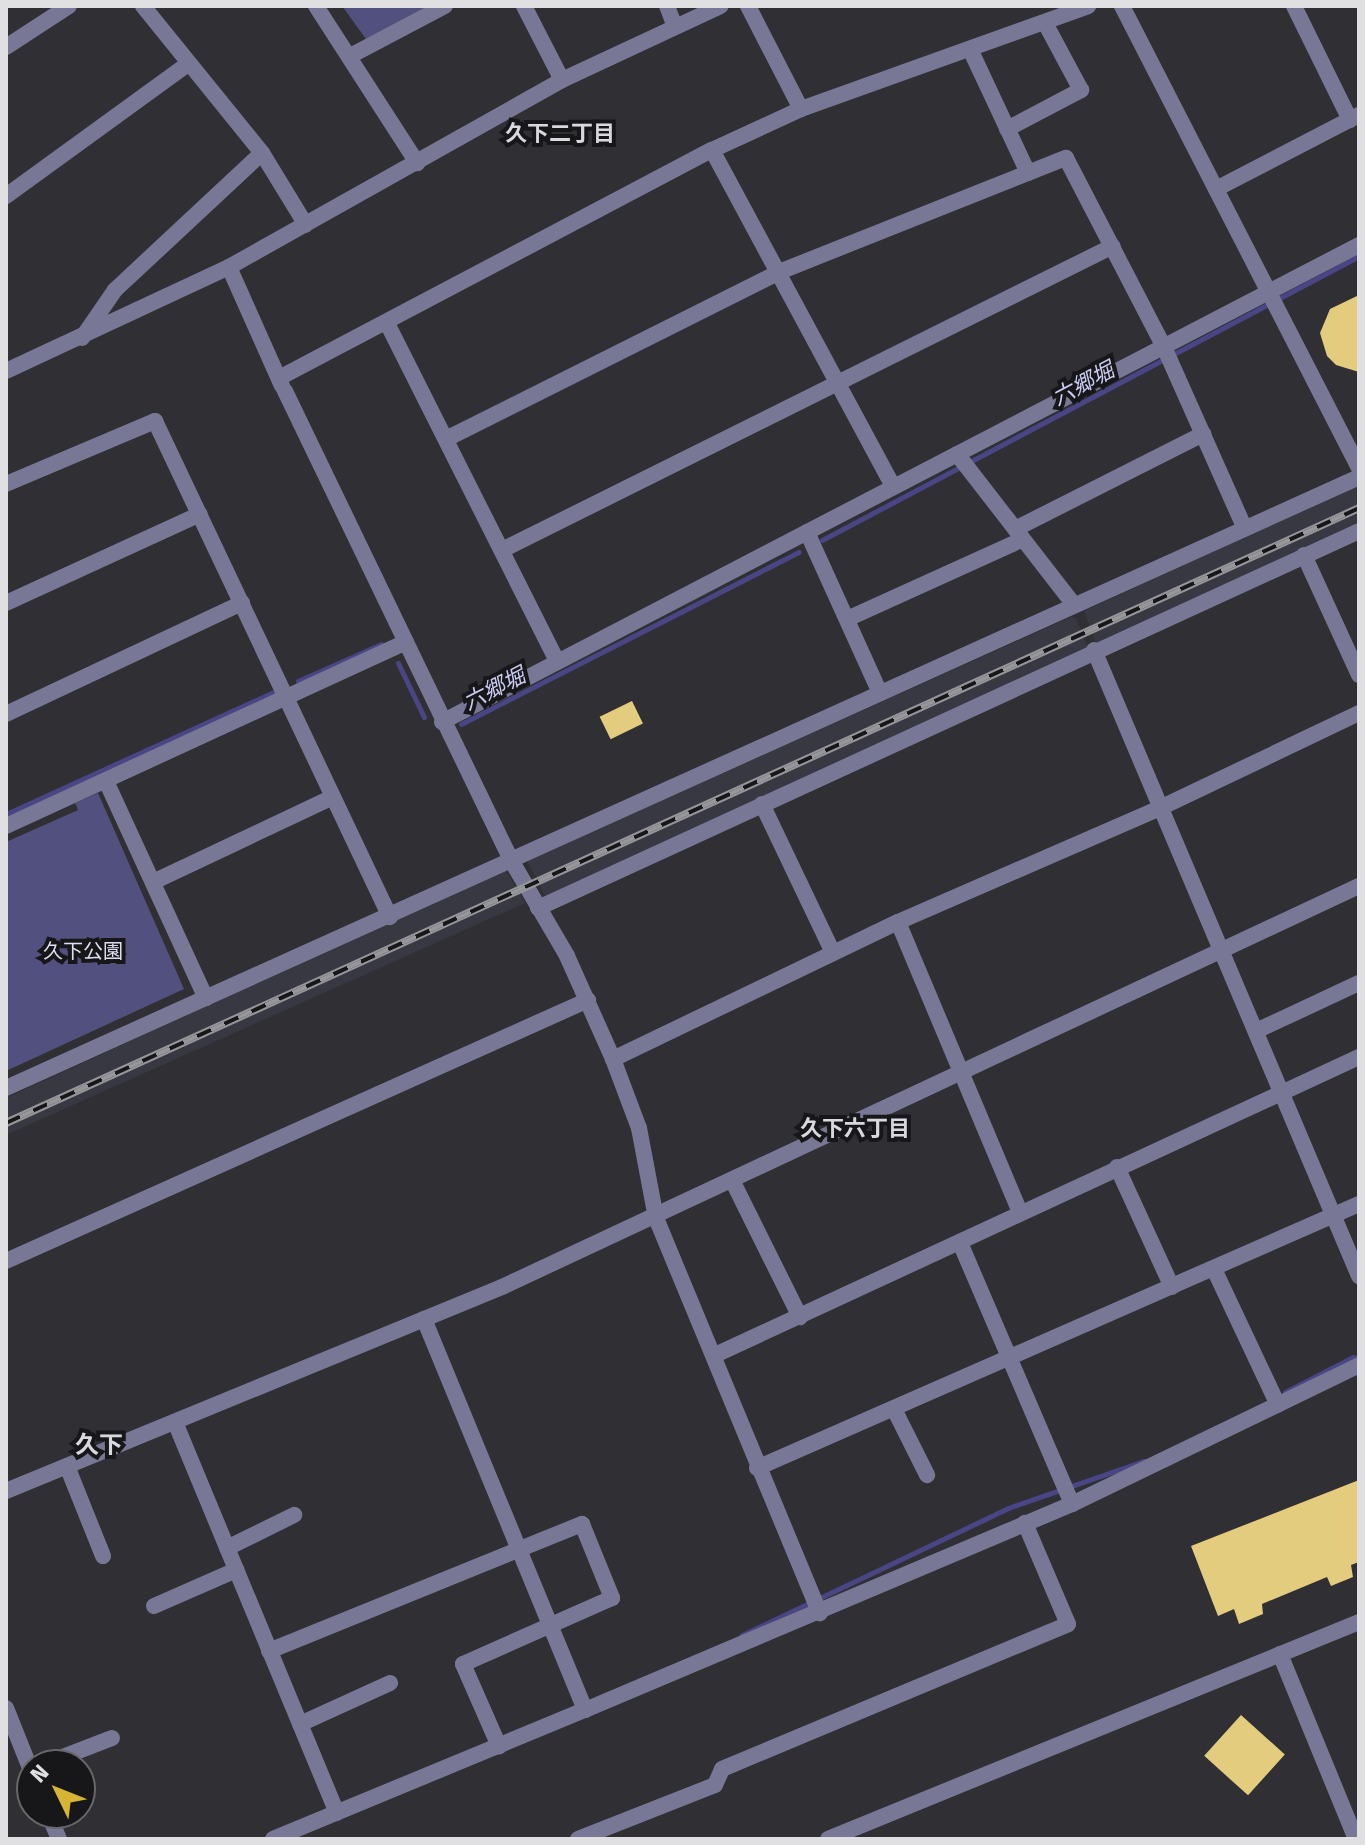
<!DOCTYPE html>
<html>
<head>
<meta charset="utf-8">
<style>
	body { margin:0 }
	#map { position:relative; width:1365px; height:1845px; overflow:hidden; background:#2f2f34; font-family:"Fira Sans","Noto Sans JP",sans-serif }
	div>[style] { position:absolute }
	.built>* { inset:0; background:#373842 }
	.green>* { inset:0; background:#51507f }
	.stream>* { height:5px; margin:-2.5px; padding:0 2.5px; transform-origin:2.5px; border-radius:2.5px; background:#4a4685 }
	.building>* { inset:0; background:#e3cc7d; transform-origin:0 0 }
	.minor>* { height:16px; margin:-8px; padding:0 8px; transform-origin:8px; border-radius:8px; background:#787896 }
	.tertiary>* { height:16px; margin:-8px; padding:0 8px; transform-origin:8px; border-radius:8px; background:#787896 }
	.rail>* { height:8px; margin-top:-4px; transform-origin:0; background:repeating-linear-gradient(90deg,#17171a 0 15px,#97979b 0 30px); box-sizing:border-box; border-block:2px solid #97979b }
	span { translate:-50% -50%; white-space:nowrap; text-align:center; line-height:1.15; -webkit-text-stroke:8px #17171a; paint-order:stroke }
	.park-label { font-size:20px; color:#dddef1 }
	.neighbourhood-label { font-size:22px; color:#d8d8df; font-weight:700 }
	.water-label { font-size:22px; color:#cacbf1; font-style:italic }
	.quarter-label { font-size:24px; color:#d8d8df; font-weight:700 }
	.frame { position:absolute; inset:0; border:8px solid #e0e0e3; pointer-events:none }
	.north { position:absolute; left:16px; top:1749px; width:80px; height:80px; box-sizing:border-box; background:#17171a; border:2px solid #67676a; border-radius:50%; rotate:313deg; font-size:22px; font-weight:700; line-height:32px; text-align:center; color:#e0e0e3 }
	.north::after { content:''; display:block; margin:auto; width:28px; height:36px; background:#d6b534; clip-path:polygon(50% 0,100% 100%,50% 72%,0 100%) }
</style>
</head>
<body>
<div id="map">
	<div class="built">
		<i style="clip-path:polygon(1359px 484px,1359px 522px,1100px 644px,1095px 641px,1084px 611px)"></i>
		<i style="clip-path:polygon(1071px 617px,1076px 618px,1088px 648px,545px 896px,527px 861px)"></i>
		<i style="clip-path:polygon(505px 869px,525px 903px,6px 1135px,6px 1098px)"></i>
	</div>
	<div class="green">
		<i style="clip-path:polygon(342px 6px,431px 6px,366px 39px)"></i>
		<i style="clip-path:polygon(98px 793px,184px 989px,6px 1071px,6px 842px,78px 810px,75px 803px)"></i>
	</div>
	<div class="stream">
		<i style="left:822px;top:540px;width:607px;rotate:-27.87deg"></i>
		<i style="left:398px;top:663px;width:60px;rotate:64.3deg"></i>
		<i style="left:298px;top:681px;width:91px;rotate:-24deg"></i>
		<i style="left:461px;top:724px;width:379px;rotate:-27deg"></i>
		<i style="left:6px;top:814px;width:294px;rotate:-24.5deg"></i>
		<i style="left:1285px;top:1392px;width:76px;rotate:-27.2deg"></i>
		<i style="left:1353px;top:1357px;width:6px;rotate:18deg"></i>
		<i style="left:742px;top:1635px;width:295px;rotate:-25.5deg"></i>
		<i style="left:1008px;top:1508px;width:144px;rotate:-19.1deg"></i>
	</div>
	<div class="building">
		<i style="clip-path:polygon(1359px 295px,1359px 372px,1336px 365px,1327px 356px,1320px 333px,1330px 309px)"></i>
		<i style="left:632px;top:701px;width:25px;height:36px;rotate:64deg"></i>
		<i style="clip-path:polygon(1359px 1480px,1359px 1562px,1351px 1565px,1353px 1577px,1331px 1586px,1327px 1577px,1262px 1604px,1263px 1614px,1239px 1624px,1234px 1609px,1218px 1616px,1191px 1546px)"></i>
		<i style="left:1241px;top:1715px;width:59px;height:55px;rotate:42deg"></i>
	</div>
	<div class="minor">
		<i style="left:143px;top:6px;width:189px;rotate:51deg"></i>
		<i style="left:262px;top:153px;width:84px;rotate:58.6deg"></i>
		<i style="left:316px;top:6px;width:187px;rotate:57.2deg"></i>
		<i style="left:524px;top:6px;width:83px;rotate:62.8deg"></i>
		<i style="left:667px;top:6px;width:19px;rotate:69deg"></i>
		<i style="left:748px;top:6px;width:116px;rotate:62.8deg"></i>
		<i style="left:1122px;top:6px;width:519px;rotate:62.84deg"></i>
		<i style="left:1294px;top:6px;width:127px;rotate:63.8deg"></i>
		<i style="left:6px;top:47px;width:75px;rotate:-33.1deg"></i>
		<i style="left:970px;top:49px;width:137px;rotate:64.9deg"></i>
		<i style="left:352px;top:55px;width:105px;rotate:-27.8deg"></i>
		<i style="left:1007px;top:129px;width:84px;rotate:-27.8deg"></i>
		<i style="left:1081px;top:90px;width:76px;rotate:-118.2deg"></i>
		<i style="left:712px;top:150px;width:382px;rotate:61.7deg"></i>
		<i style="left:1216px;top:189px;width:161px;rotate:-27.4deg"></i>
		<i style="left:6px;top:196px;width:226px;rotate:-36deg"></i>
		<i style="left:229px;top:267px;width:130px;rotate:66deg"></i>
		<i style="left:388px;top:325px;width:376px;rotate:63.3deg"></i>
		<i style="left:82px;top:338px;width:58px;rotate:-55.5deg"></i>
		<i style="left:115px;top:290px;width:201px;rotate:-43deg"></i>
		<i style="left:279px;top:378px;width:489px;rotate:-27.8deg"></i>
		<i style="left:712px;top:150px;width:98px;rotate:-24.7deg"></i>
		<i style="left:801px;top:109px;width:305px;rotate:-19.7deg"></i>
		<i style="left:446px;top:439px;width:373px;rotate:-26.6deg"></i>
		<i style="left:779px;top:272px;width:309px;rotate:-21.7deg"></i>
		<i style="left:1066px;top:158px;width:213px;rotate:62.6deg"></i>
		<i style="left:1164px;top:347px;width:197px;rotate:66deg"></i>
		<i style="left:957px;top:454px;width:191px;rotate:52.2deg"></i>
		<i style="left:6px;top:484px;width:162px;rotate:-22.9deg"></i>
		<i style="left:155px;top:421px;width:549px;rotate:64.65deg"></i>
		<i style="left:1015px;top:529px;width:211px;rotate:-26.8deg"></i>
		<i style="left:807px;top:532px;width:177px;rotate:65.6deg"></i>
		<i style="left:502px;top:550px;width:682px;rotate:-26.45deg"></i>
		<i style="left:1304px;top:555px;width:132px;rotate:65.4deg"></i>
		<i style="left:6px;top:603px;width:213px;rotate:-24.6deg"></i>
		<i style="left:847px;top:619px;width:193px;rotate:-24.4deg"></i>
		<i style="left:1094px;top:650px;width:680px;rotate:67.06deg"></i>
		<i style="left:6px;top:714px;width:261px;rotate:-25.2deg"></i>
		<i style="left:442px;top:722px;width:1034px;rotate:-27.48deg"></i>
		<i style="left:106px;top:781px;width:239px;rotate:65.3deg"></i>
		<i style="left:762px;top:804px;width:165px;rotate:64.5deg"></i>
		<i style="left:6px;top:826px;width:440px;rotate:-24.7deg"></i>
		<i style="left:511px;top:860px;width:111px;rotate:59.7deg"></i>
		<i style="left:567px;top:956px;width:113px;rotate:65.9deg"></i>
		<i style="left:613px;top:1059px;width:74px;rotate:69.4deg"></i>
		<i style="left:639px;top:1128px;width:92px;rotate:79.3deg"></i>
		<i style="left:656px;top:1218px;width:428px;rotate:67.5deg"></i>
		<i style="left:153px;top:882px;width:199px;rotate:-25.3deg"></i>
		<i style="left:538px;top:908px;width:903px;rotate:-24.66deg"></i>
		<i style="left:898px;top:922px;width:315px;rotate:67.2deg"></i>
		<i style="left:1256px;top:1031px;width:114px;rotate:-25deg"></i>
		<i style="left:613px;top:1059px;width:316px;rotate:-25.7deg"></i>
		<i style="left:898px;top:922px;width:288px;rotate:-23.5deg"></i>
		<i style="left:1162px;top:807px;width:218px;rotate:-25.5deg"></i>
		<i style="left:6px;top:1088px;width:1485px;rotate:-24.3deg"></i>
		<i style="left:1117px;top:1167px;width:132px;rotate:65.4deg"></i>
		<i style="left:733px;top:1182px;width:151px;rotate:63.6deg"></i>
		<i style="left:961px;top:1245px;width:282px;rotate:66.8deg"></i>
		<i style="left:6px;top:1261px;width:638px;rotate:-24.15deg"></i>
		<i style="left:1214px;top:1269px;width:150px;rotate:64.8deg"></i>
		<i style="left:424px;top:1319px;width:423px;rotate:67.6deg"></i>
		<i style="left:585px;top:1710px;width:529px;rotate:-22.93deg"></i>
		<i style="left:1072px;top:1504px;width:319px;rotate:-25.8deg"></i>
		<i style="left:715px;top:1355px;width:710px;rotate:-24.83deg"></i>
		<i style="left:894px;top:1409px;width:74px;rotate:63.4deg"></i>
		<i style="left:175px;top:1422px;width:423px;rotate:67.5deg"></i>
		<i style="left:67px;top:1466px;width:97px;rotate:68.2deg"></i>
		<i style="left:757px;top:1468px;width:657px;rotate:-23.68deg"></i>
		<i style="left:227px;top:1548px;width:75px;rotate:-26.2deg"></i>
		<i style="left:154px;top:1606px;width:90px;rotate:-23.7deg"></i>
		<i style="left:269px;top:1651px;width:338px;rotate:-22.1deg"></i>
		<i style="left:582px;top:1524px;width:80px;rotate:67.9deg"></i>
		<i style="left:612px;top:1598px;width:163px;rotate:156.1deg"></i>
		<i style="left:463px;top:1664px;width:90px;rotate:66.3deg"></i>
		<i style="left:6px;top:1708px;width:70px;rotate:68.2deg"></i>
		<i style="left:300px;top:1724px;width:99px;rotate:-24.5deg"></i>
		<i style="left:42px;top:1765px;width:75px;rotate:-21.1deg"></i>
		<i style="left:48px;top:1813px;width:28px;rotate:67deg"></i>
		<i style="left:273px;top:1839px;width:338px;rotate:-22.5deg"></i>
		<i style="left:578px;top:1839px;width:147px;rotate:-21.5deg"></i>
		<i style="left:715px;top:1785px;width:17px;rotate:-66deg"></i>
		<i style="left:722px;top:1769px;width:375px;rotate:-22.7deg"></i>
		<i style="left:1068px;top:1624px;width:110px;rotate:-113.1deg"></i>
	</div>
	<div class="tertiary">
		<i style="left:6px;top:371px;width:246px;rotate:-25deg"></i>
		<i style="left:229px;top:267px;width:382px;rotate:-29.3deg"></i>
		<i style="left:562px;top:80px;width:175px;rotate:-25deg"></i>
		<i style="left:285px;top:391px;width:521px;rotate:64.27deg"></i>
		<i style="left:6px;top:1491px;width:536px;rotate:-22.36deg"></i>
		<i style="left:502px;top:1287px;width:946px;rotate:-25.08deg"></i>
		<i style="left:1280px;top:1654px;width:200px;rotate:67.7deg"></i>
		<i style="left:828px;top:1839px;width:574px;rotate:-22.23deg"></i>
	</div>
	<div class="rail">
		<i style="left:6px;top:1123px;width:1486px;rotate:-24.44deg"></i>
	</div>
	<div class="park-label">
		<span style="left:83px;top:951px">久下公園</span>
	</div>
	<div class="neighbourhood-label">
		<span style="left:560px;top:134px">久下二丁目</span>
		<span style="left:855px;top:1129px">久下六丁目</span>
	</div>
	<div class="water-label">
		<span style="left:1083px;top:384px;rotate:-28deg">六郷堀</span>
		<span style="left:494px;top:689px;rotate:-27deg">六郷堀</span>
	</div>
	<div class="quarter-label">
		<span style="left:99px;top:1446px">久下</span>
	</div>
	<div class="frame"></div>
	<div class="north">N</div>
</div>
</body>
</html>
